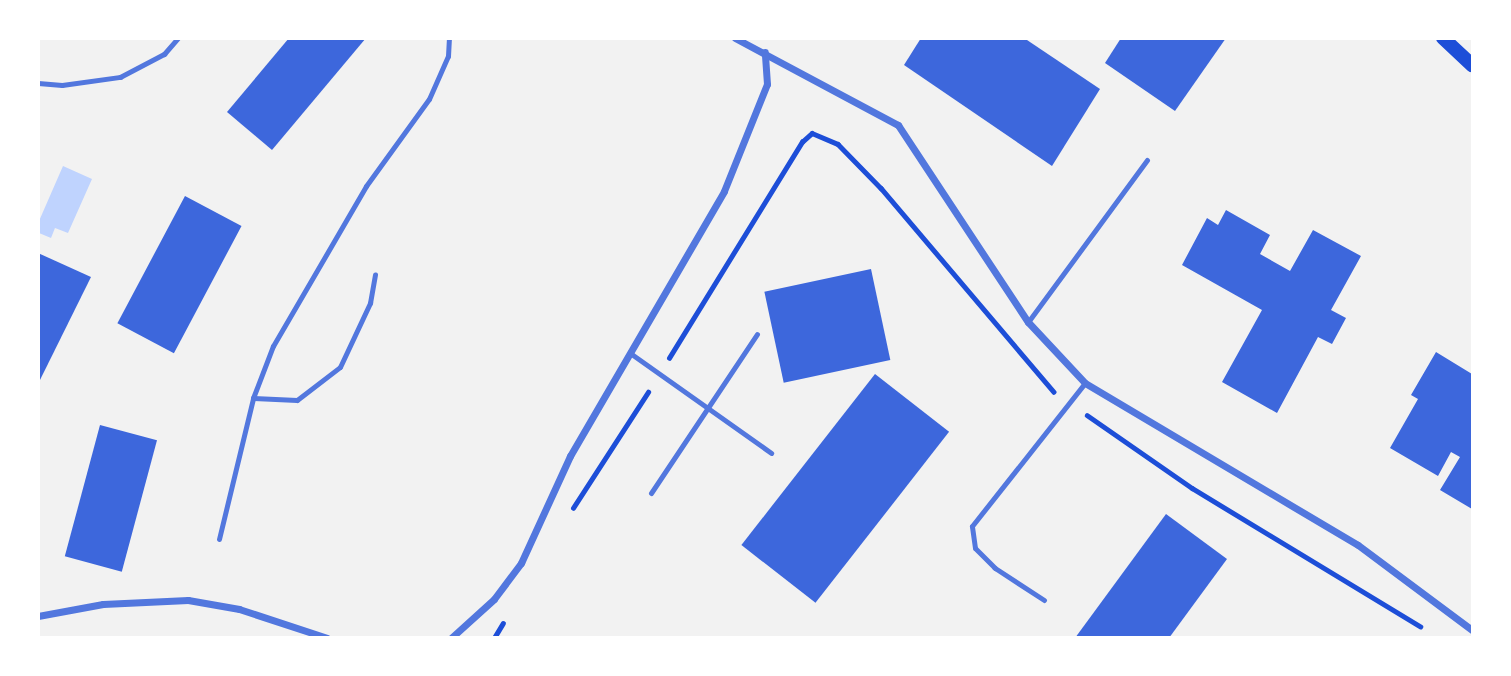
<!DOCTYPE html>
<html>
<head>
<meta charset="utf-8">
<style>
	body { margin:0 }
	#map { position:relative; width:1511px; height:676px; overflow:hidden; background:#f2f2f2; font-family:"Source Sans 3",sans-serif }
	div>[style] { position:absolute }
	.water>* { inset:0; background:#bfd3fe }
	.building>* { inset:0; background:#3d67dc; transform-origin:0 0 }
	.path>* { height:4.5px; margin:-2.25px; padding:0 2.25px; transform-origin:2.25px; border-radius:2.25px; background:#1d4ed8 }
	.service>* { height:5px; margin:-2.5px; padding:0 2.5px; transform-origin:2.5px; border-radius:2.5px; background:#5277de }
	.minor>* { height:7px; margin:-3.5px; padding:0 3.5px; transform-origin:3.5px; border-radius:3.5px; background:#5277de }
	.secondary>* { height:14px; margin:-7px; padding:0 7px; transform-origin:7px; border-radius:7px; background:#1d4ed8 }
	span { translate:-50% -50%; white-space:nowrap; text-align:center; line-height:1.15; -webkit-text-stroke:7px #fff; paint-order:stroke }
	.frame { position:absolute; inset:0; border:40px solid #fff; pointer-events:none }
</style>
</head>
<body>
<div id="map">
	<div class="water">
		<i style="clip-path:polygon(63px 166px,92px 179px,68px 233px,55px 228px,51px 238px,39px 233px,39px 221px)"></i>
	</div>
	<div class="building">
		<i style="clip-path:polygon(289px 38px,366px 38px,272px 150px,227px 112px)"></i>
		<i style="clip-path:polygon(921px 38px,1024px 38px,1100px 89px,1052px 166px,904px 65px)"></i>
		<i style="clip-path:polygon(1121px 38px,1226px 38px,1175px 111px,1105px 63px)"></i>
		<i style="left:185px;top:196px;width:64px;height:144px;rotate:28deg"></i>
		<i style="clip-path:polygon(1226px 210px,1270px 235px,1260px 254px,1290px 271px,1313px 230px,1361px 256px,1331px 310px,1346px 318px,1332px 344px,1318px 337px,1277px 413px,1222px 382px,1262px 310px,1182px 265px,1207px 218px,1218px 225px)"></i>
		<i style="clip-path:polygon(38px 253px,91px 277px,38px 384px)"></i>
		<i style="left:871px;top:269px;width:93px;height:109px;rotate:78deg"></i>
		<i style="clip-path:polygon(1436px 352px,1472px 374px,1472px 509px,1440px 490px,1460px 457px,1451px 452px,1438px 476px,1390px 448px,1418px 399px,1411px 395px)"></i>
		<i style="left:875px;top:374px;width:94px;height:217px;rotate:38deg"></i>
		<i style="left:100px;top:425px;width:59px;height:136px;rotate:15deg"></i>
		<i style="clip-path:polygon(1166px 514px,1227px 559px,1169px 638px,1075px 638px)"></i>
	</div>
	<div class="path">
		<i style="left:669px;top:358px;width:254px;rotate:-58.4deg"></i>
		<i style="left:802px;top:142px;width:13px;rotate:-42deg"></i>
		<i style="left:812px;top:133px;width:28px;rotate:23deg"></i>
		<i style="left:838px;top:144px;width:62px;rotate:45.7deg"></i>
		<i style="left:881px;top:188px;width:267px;rotate:49.7deg"></i>
		<i style="left:1087px;top:415px;width:128px;rotate:34.8deg"></i>
		<i style="left:1192px;top:488px;width:267px;rotate:31.2deg"></i>
		<i style="left:573px;top:508px;width:138px;rotate:-57.1deg"></i>
		<i style="left:160px;top:638px;width:46px"></i>
		<i style="left:494px;top:638px;width:17px;rotate:-59deg"></i>
	</div>
	<div class="service">
		<i style="left:38px;top:83px;width:24px;rotate:5deg"></i>
		<i style="left:62px;top:85px;width:59px;rotate:-7.9deg"></i>
		<i style="left:120px;top:77px;width:50px;rotate:-27.6deg"></i>
		<i style="left:164px;top:54px;width:21px;rotate:-49deg"></i>
		<i style="left:1028px;top:322px;width:201px;rotate:-53.7deg"></i>
		<i style="left:630px;top:353px;width:173px;rotate:35.3deg"></i>
		<i style="left:253px;top:398px;width:44px;rotate:2.6deg"></i>
		<i style="left:297px;top:400px;width:54px;rotate:-37.5deg"></i>
		<i style="left:340px;top:367px;width:71px;rotate:-64.9deg"></i>
		<i style="left:370px;top:303px;width:29px;rotate:-80deg"></i>
		<i style="left:651px;top:493px;width:191px;rotate:-56.3deg"></i>
		<i style="left:219px;top:539px;width:145px;rotate:-76.4deg"></i>
		<i style="left:253px;top:398px;width:56px;rotate:-69deg"></i>
		<i style="left:273px;top:346px;width:185px;rotate:-59.8deg"></i>
		<i style="left:366px;top:186px;width:107px;rotate:-54.1deg"></i>
		<i style="left:429px;top:99px;width:47px;rotate:-66.2deg"></i>
		<i style="left:448px;top:56px;width:18px;rotate:-87deg"></i>
		<i style="left:1044px;top:600px;width:59px;rotate:-146.9deg"></i>
		<i style="left:995px;top:568px;width:28px;rotate:-135deg"></i>
		<i style="left:975px;top:548px;width:22px;rotate:-98deg"></i>
		<i style="left:972px;top:526px;width:182px;rotate:-51.7deg"></i>
	</div>
	<div class="minor">
		<i style="left:735px;top:38px;width:185px;rotate:28.1deg"></i>
		<i style="left:898px;top:125px;width:236px;rotate:56.6deg"></i>
		<i style="left:1028px;top:322px;width:83px;rotate:46.9deg"></i>
		<i style="left:1085px;top:383px;width:317px;rotate:30.7deg"></i>
		<i style="left:1358px;top:545px;width:142px;rotate:36.7deg"></i>
		<i style="left:38px;top:616px;width:66px;rotate:-10.5deg"></i>
		<i style="left:103px;top:604px;width:85px;rotate:-2.7deg"></i>
		<i style="left:188px;top:600px;width:52px;rotate:10deg"></i>
		<i style="left:239px;top:609px;width:93px;rotate:18.2deg"></i>
		<i style="left:451px;top:638px;width:58px;rotate:-42.2deg"></i>
		<i style="left:494px;top:599px;width:45px;rotate:-53.1deg"></i>
		<i style="left:521px;top:563px;width:118px;rotate:-65.4deg"></i>
		<i style="left:570px;top:456px;width:306px;rotate:-59.8deg"></i>
		<i style="left:724px;top:191px;width:115px;rotate:-68.1deg"></i>
		<i style="left:767px;top:84px;width:32px;rotate:-94deg"></i>
	</div>
	<div class="secondary">
		<i style="left:1443px;top:38px;width:40px;rotate:43deg"></i>
	</div>
	<div class="frame"></div>
</div>
</body>
</html>
